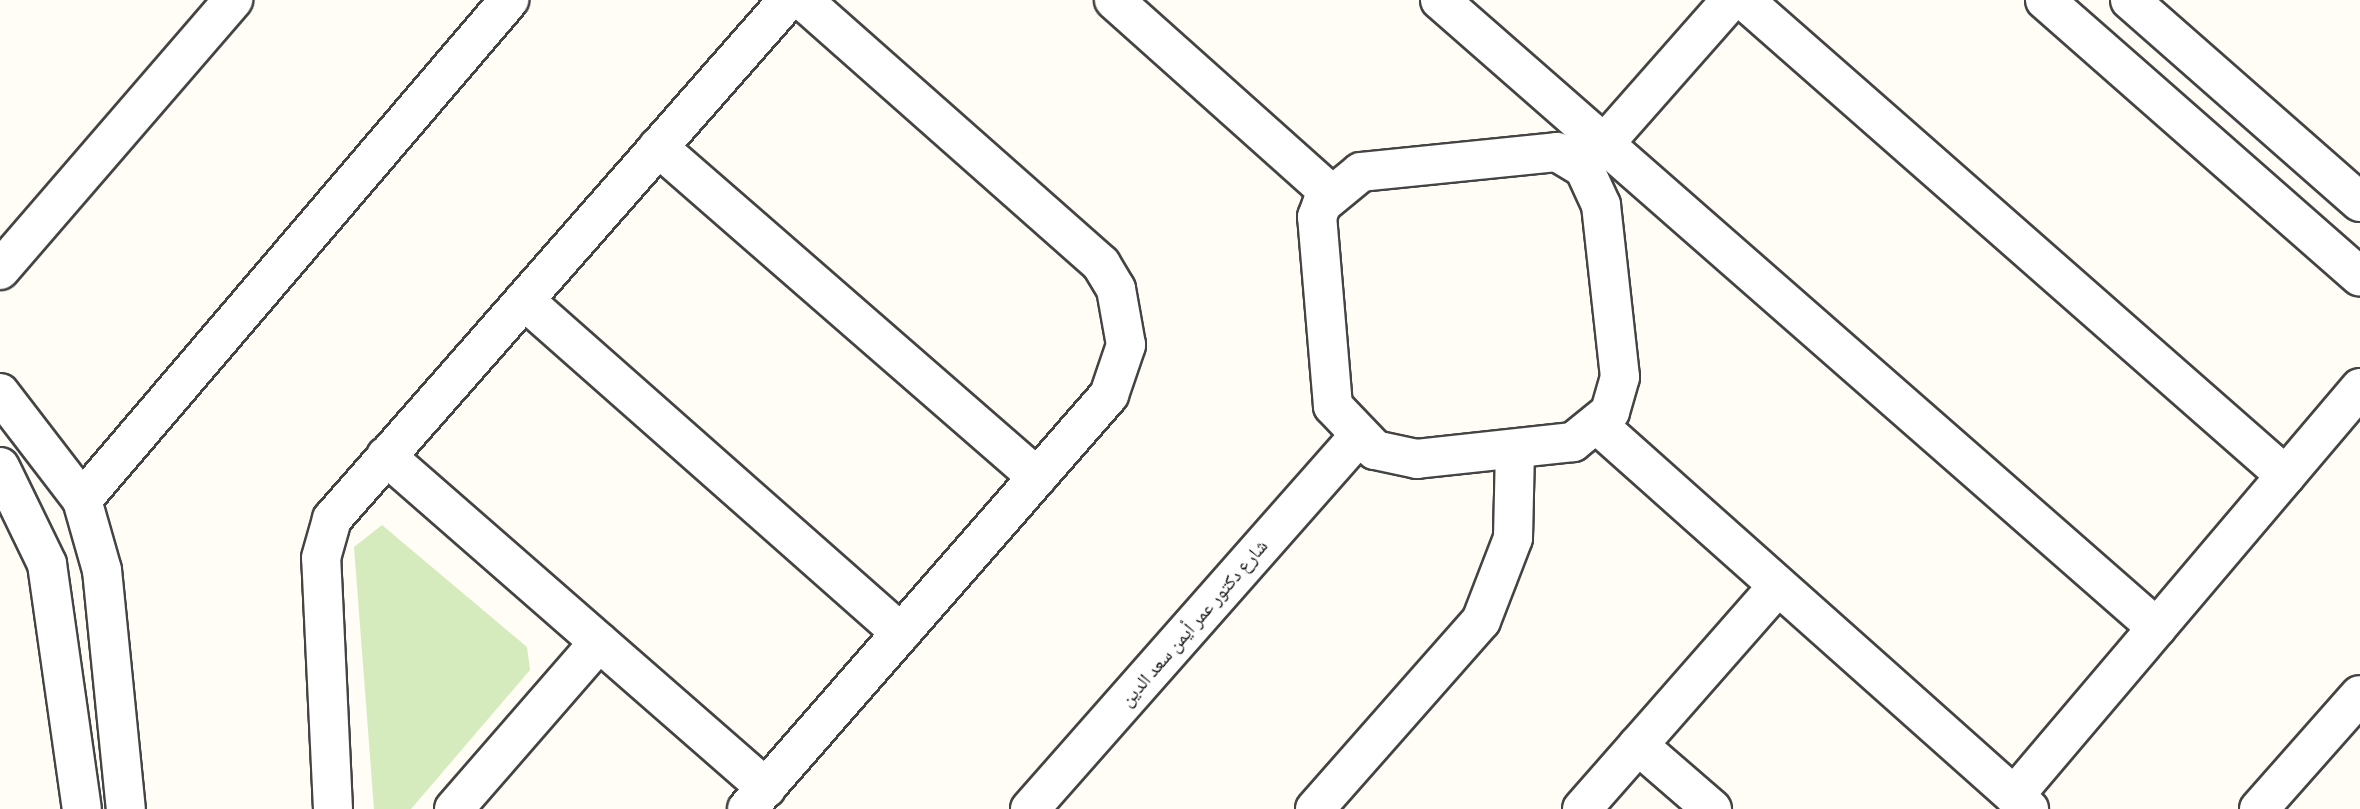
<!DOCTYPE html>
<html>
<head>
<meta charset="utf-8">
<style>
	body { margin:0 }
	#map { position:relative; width:2360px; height:809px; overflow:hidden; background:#fffdf5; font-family:Bitter,"Noto Naskh Arabic",serif }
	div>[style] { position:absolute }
	.green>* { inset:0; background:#d5ebbd }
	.roads { filter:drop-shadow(2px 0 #444) drop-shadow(-2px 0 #444) drop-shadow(0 2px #444) drop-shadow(0 -2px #444) }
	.minor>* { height:38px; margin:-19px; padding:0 19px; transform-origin:19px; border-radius:19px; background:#fff }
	span { translate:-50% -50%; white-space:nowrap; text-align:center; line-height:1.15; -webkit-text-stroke:7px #fff; paint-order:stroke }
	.street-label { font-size:19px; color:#111 }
</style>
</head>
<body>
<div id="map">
	<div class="green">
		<i style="clip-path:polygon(382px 525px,527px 647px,530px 670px,411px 809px,374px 809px,354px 547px)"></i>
	</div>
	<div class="roads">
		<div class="minor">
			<i style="left:1114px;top:0;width:290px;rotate:41.8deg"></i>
			<i style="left:1440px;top:0;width:953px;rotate:41.21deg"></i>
			<i style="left:1744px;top:0;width:721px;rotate:41.29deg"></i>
			<i style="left:2045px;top:0;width:419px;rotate:41.3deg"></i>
			<i style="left:2130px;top:0;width:306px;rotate:41.3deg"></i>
			<i style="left:658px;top:147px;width:503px;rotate:41.05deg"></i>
			<i style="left:1557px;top:152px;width:31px;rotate:31deg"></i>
			<i style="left:1584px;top:168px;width:41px;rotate:65.3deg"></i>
			<i style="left:1601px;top:205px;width:173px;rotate:83.7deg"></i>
			<i style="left:1620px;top:377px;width:36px;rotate:106deg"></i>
			<i style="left:1610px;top:412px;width:48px;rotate:141deg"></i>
			<i style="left:1573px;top:442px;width:157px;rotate:173.8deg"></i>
			<i style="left:1417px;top:459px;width:43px;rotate:-167.9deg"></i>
			<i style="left:1375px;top:450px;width:61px;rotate:-133.7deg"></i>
			<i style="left:1333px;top:406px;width:190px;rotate:-94.8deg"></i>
			<i style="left:1317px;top:217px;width:14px;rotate:-69deg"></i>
			<i style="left:1322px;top:204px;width:50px;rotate:-39.4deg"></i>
			<i style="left:1361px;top:172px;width:197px;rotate:-5.8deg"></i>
			<i style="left:1589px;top:161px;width:215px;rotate:-48.6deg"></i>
			<i style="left:0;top:270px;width:357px;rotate:-49.2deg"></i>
			<i style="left:524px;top:300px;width:503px;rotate:41.45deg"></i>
			<i style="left:0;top:393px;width:135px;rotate:52.5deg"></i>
			<i style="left:82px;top:500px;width:73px;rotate:74.1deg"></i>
			<i style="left:102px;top:570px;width:240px;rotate:84.3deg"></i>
			<i style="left:1599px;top:426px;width:576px;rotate:41.69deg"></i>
			<i style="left:386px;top:456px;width:505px;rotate:41.14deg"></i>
			<i style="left:0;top:467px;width:108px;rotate:64.1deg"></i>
			<i style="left:47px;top:564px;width:247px;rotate:81.9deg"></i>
			<i style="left:82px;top:500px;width:658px;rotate:-49.5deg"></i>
			<i style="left:1638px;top:745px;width:98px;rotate:40.9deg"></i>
			<i style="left:2014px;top:796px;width:535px;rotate:-49.7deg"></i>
			<i style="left:333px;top:809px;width:251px;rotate:-92.7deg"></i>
			<i style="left:321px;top:558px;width:41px;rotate:-74.2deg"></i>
			<i style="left:332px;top:519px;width:691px;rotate:-48.7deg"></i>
			<i style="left:454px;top:809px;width:221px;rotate:-49deg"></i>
			<i style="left:747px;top:809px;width:550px;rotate:-48.83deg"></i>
			<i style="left:1109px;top:395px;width:53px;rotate:-71.2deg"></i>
			<i style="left:1126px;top:345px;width:57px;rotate:-100.1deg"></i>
			<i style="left:1116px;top:289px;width:29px;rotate:-121deg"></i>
			<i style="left:1101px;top:264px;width:398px;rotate:-138.5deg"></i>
			<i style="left:1030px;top:809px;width:495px;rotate:-48.6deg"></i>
			<i style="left:1315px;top:809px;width:251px;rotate:-48.6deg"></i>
			<i style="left:1481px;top:621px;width:89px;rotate:-68.9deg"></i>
			<i style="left:1513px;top:538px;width:89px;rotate:-88.7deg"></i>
			<i style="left:1582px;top:809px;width:293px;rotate:-48.7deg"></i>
			<i style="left:2259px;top:809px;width:152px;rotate:-48.5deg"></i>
		</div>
	</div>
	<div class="street-label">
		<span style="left:1194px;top:623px;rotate:-49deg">شارع دكتور عمر أيمن سعد الدين</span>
	</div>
</div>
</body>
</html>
